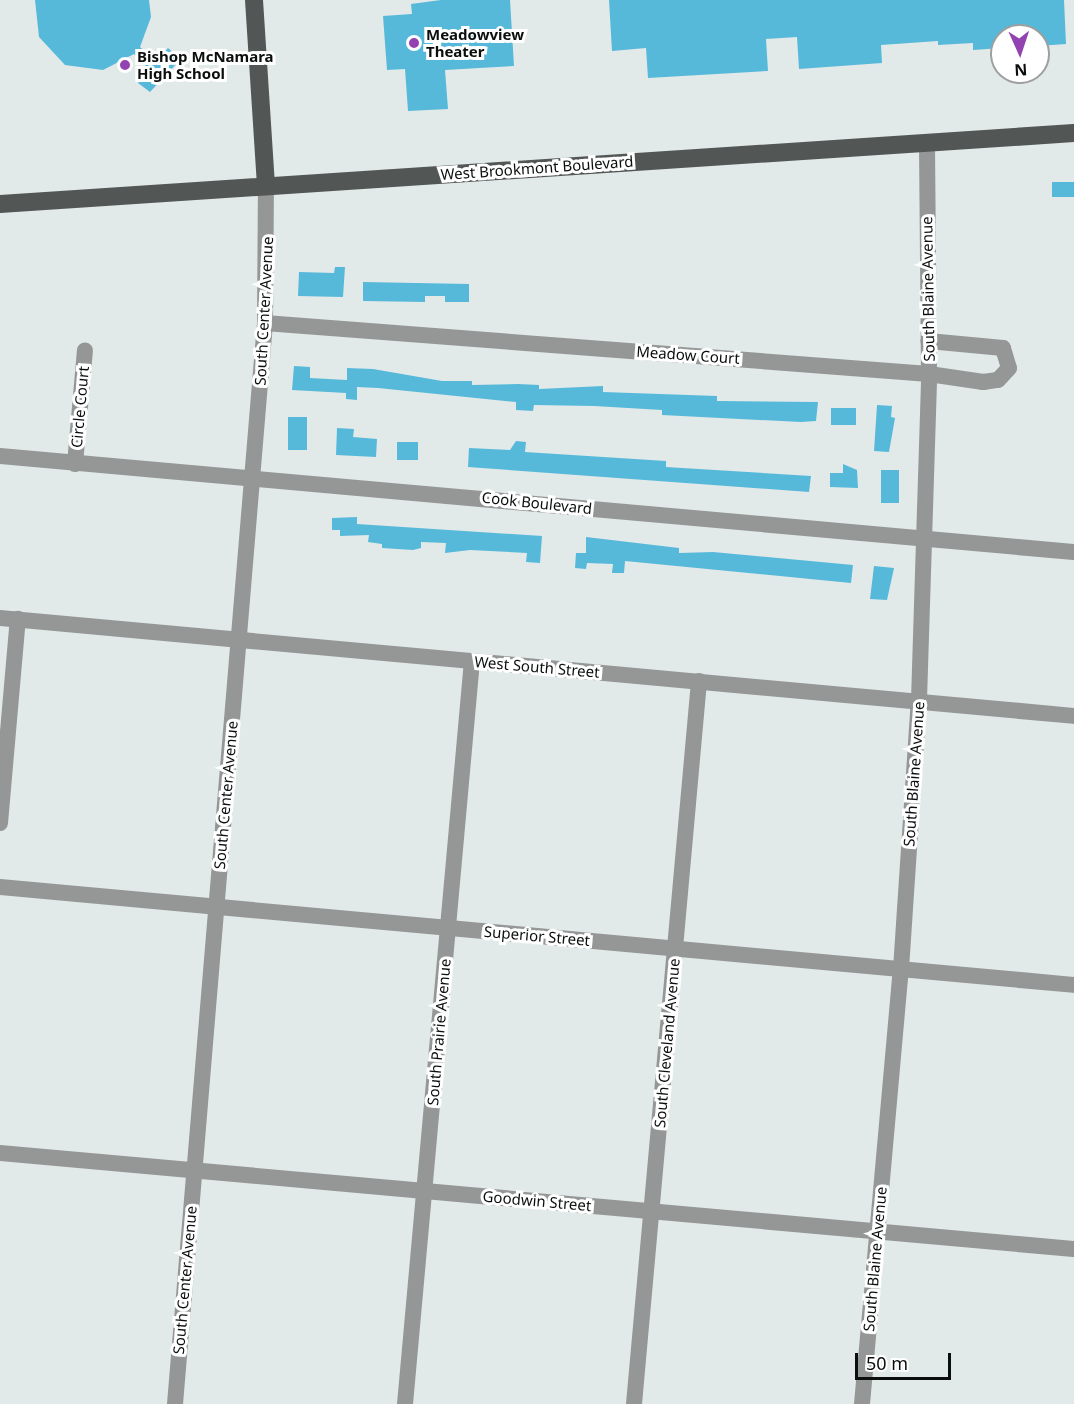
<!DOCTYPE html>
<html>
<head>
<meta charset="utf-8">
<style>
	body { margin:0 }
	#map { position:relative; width:1074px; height:1404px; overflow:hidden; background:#e2e9e9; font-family:"Noto Sans",sans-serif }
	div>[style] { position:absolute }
	.building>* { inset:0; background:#56b9da; transform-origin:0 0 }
	.minor>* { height:16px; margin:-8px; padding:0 8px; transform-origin:8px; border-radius:8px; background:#959797 }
	.major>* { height:18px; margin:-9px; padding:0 9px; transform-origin:9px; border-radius:9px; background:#525655 }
	.dots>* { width:16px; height:16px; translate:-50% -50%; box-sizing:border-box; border:3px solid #fff; border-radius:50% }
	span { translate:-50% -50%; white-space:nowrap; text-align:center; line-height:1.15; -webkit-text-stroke:6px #fff; paint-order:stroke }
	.poi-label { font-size:15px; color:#0c0e0e; font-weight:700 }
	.left { translate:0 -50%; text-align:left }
	.street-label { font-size:15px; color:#0c0e0e }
	.north { position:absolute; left:990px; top:24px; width:60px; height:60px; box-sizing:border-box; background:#fff; border:2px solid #9e9f9f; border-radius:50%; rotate:177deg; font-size:16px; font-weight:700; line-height:24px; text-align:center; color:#0c0e0e }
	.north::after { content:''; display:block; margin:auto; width:21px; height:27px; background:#9342b1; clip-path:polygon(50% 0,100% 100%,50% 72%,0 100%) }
	.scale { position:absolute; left:855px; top:1353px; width:96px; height:27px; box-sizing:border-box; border:3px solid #0c0e0e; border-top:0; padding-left:8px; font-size:18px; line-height:21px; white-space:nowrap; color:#0c0e0e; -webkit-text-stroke:4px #fff; paint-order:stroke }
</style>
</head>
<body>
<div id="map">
	<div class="building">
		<i style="clip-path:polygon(35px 0,149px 0,151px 17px,140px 47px,156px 61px,168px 48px,181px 59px,150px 92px,138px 83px,149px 69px,134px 54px,103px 70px,65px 65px,39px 37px)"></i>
		<i style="clip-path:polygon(441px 0,510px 0,514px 66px,445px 70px,448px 109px,408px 111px,405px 69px,387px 70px,383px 16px,412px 14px,411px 4px)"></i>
		<i style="clip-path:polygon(609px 0,1064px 0,1066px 44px,1038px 46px,1038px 36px,1002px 36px,1002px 48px,973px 50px,973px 43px,938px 45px,938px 41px,881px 45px,882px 63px,799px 69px,797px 37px,766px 39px,768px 71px,648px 78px,646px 48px,612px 51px)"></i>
		<i style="left:1074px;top:182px;width:15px;height:22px;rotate:90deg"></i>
		<i style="clip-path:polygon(335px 267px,345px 267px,343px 297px,298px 296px,299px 272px,334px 273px)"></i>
		<i style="clip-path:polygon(363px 282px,469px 284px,469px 302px,445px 302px,445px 296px,425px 296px,425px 302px,363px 301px)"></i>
		<i style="clip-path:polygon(294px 366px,310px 367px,310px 378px,347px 380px,347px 368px,373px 369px,442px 381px,472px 381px,472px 385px,518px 384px,539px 385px,539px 389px,603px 386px,603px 392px,717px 396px,717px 401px,818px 402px,816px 421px,801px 422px,662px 415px,662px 410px,594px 406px,534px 405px,533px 411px,516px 410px,516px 402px,378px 388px,357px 387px,357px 400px,346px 399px,346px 393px,292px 390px)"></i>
		<i style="clip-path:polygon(877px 405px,892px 406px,891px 417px,895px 418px,889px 452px,874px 451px)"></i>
		<i style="left:831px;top:408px;width:25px;height:17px"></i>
		<i style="left:288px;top:417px;width:19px;height:33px"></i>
		<i style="clip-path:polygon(337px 428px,354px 429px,353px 437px,377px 439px,376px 457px,336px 455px)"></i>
		<i style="clip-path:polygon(516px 441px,526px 442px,525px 452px,666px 461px,666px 467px,811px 476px,809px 492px,468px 467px,469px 448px,510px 450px)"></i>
		<i style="left:397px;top:442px;width:21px;height:18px"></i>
		<i style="clip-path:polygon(843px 464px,857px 470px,858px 488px,830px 487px,830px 473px,843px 473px)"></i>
		<i style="left:881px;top:470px;width:18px;height:33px"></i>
		<i style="clip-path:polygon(357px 517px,357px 524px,542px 536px,540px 563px,526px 562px,527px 553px,470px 550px,445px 553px,446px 543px,421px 542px,421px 548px,413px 550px,382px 548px,382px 544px,368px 542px,369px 535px,340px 536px,340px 530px,332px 530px,332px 518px)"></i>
		<i style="clip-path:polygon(586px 537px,679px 548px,679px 553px,713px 552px,853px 565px,851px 583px,625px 561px,624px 573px,612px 573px,613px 564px,587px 563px,586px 569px,575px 568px,576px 553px,586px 553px)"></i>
		<i style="clip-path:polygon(874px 566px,894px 568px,887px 600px,870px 599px)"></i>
	</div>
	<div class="minor">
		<i style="left:265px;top:323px;width:666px;rotate:4.39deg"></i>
		<i style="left:929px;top:374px;width:55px;rotate:8.4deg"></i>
		<i style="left:983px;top:382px;width:15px;rotate:-8deg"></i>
		<i style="left:998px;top:380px;width:16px;rotate:-47deg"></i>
		<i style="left:1009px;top:368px;width:21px;rotate:-107deg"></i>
		<i style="left:1003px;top:348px;width:75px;rotate:-174.7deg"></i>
		<i style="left:0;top:456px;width:1078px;rotate:5.11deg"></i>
		<i style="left:75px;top:464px;width:114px;rotate:-85deg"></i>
		<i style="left:0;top:618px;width:1078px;rotate:5.21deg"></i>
		<i style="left:0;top:823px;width:205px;rotate:-85deg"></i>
		<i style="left:0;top:887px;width:1078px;rotate:5.21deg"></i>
		<i style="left:0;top:1153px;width:1078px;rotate:5.11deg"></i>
		<i style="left:175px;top:1404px;width:1085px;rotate:-85.24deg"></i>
		<i style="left:265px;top:323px;width:137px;rotate:-89.6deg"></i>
		<i style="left:405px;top:1404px;width:746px;rotate:-84.85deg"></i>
		<i style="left:634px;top:1404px;width:726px;rotate:-84.86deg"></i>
		<i style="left:862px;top:1404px;width:437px;rotate:-84.9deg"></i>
		<i style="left:901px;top:969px;width:270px;rotate:-86.2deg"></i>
		<i style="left:919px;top:700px;width:326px;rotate:-88.2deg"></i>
		<i style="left:929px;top:374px;width:231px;rotate:-90.5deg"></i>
	</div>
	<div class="major">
		<i style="left:254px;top:0;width:186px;rotate:86.3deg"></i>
		<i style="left:0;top:204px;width:1076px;rotate:-3.78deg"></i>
	</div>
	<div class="dots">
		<i style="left:414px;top:43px;background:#9342b1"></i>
		<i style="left:125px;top:65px;background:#9342b1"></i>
	</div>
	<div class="poi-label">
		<span class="left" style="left:426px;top:43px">Meadowview<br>Theater</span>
		<span class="left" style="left:137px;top:65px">Bishop McNamara<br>High School</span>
	</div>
	<div class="street-label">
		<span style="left:537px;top:168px;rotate:-4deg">West Brookmont Boulevard</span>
		<span style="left:928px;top:289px;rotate:-91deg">South Blaine Avenue</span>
		<span style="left:264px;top:311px;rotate:-87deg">South Center Avenue</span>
		<span style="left:688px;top:355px;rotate:4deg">Meadow Court</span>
		<span style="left:80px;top:407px;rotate:-85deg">Circle Court</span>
		<span style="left:537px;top:503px;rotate:6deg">Cook Boulevard</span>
		<span style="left:537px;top:667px;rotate:5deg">West South Street</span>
		<span style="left:914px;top:774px;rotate:-86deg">South Blaine Avenue</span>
		<span style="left:226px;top:795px;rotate:-85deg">South Center Avenue</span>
		<span style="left:537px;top:936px;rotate:5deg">Superior Street</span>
		<span style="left:439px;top:1032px;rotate:-85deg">South Prairie Avenue</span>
		<span style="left:667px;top:1043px;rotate:-85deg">South Cleveland Avenue</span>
		<span style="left:537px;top:1201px;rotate:5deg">Goodwin Street</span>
		<span style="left:875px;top:1259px;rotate:-85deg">South Blaine Avenue</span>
		<span style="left:185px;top:1280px;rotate:-85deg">South Center Avenue</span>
	</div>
	<div class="north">N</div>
	<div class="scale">50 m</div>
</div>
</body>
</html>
